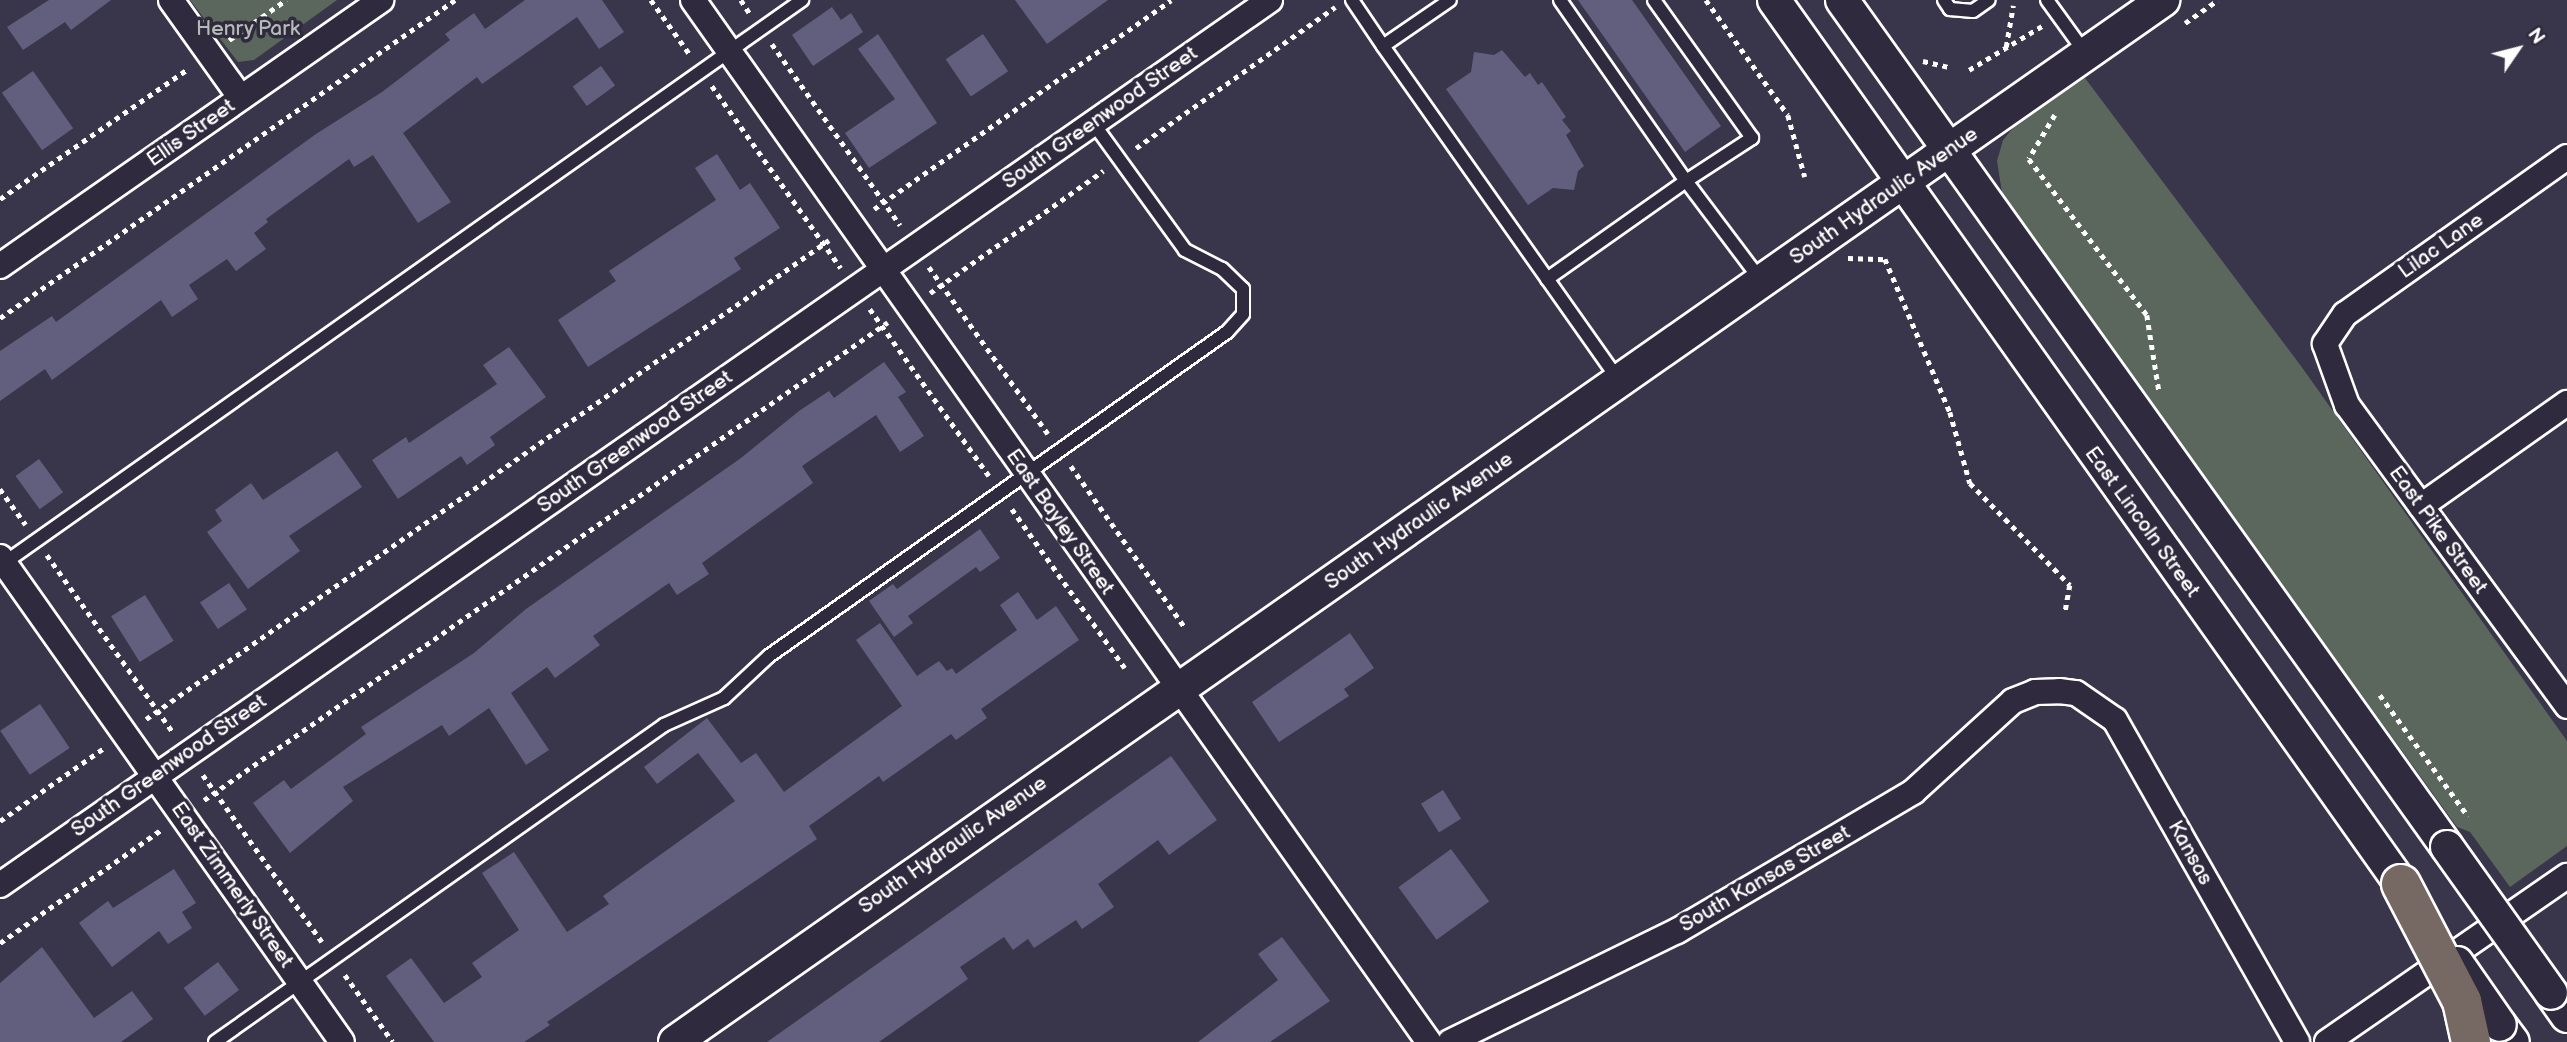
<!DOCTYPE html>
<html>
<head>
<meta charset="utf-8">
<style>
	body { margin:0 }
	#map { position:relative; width:2567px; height:1042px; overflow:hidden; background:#39354a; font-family:"Balsamiq Sans",sans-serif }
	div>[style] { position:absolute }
	.green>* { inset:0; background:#5b675c }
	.building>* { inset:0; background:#615f7d; transform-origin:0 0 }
	.path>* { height:4.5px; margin-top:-2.25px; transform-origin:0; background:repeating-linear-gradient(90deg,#fff 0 5px,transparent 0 10px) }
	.roads { filter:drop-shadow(2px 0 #fff) drop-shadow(-2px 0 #fff) drop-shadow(0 2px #fff) drop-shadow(0 -2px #fff) }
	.service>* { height:12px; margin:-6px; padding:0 6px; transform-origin:6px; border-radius:6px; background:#2f2a3d }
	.minor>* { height:24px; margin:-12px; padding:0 12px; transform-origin:12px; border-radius:12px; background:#2f2a3d }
	.tertiary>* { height:32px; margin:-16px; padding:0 16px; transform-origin:16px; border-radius:16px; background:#2f2a3d }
	.bridges { filter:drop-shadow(2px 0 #fff) drop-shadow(-2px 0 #fff) drop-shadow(0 2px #fff) drop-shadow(0 -2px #fff) }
	.tertiary-bridge>* { height:32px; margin:-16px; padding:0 16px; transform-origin:16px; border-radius:16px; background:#2f2a3d }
	.motorway-bridge>* { height:38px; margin:-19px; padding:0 19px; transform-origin:19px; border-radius:19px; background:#766964 }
	span { translate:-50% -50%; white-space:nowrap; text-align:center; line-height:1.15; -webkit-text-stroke:7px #2f2a3d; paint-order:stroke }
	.park-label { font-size:21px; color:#b5bbb6 }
	.street-label { font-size:21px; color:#fff }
	.north { position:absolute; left:2483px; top:14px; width:70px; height:70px; -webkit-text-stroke:5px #2f2a3d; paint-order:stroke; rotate:55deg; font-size:19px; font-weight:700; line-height:28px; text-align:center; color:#fff }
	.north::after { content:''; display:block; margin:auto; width:24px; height:32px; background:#fff; clip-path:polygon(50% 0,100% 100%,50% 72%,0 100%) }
</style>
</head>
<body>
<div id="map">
	<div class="green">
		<i style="clip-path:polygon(190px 0,337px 0,254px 60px,238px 62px)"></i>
		<i style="clip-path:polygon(2085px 78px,2301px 366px,2567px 741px,2567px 846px,2510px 887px,2470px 832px,2457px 827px,2003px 199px,1997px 161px,2003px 140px,2017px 123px)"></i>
	</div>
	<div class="building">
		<i style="clip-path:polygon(49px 0,111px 0,71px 30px,65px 22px,23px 50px,7px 27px)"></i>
		<i style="clip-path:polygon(525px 0,602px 0,624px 32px,599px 49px,577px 17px,482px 84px,477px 77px,403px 133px,451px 202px,418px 223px,373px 155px,354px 167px,349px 159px,266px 219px,268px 222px,254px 233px,266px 249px,236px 271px,227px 259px,189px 285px,198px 299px,172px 317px,161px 300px,52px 380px,45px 369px,0 401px,0 351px,52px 316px,56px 322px,316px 134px,382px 92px,450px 40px,445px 34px,474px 13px,485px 29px)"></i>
		<i style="clip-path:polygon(1015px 0,1108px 0,1047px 44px)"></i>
		<i style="clip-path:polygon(1578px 0,1632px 0,1721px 126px,1685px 152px)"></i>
		<i style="clip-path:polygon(832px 7px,841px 20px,851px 13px,863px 32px,813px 66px,792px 35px)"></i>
		<i style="clip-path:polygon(878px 34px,937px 123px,869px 168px,845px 133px,895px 99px,858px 49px)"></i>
		<i style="left:983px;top:34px;width:45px;height:45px;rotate:56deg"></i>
		<i style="clip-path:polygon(1502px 50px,1525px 77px,1530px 73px,1538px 85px,1542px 82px,1566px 117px,1562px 120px,1571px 131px,1566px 135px,1584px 166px,1578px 171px,1574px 190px,1553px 188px,1528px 205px,1446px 89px,1471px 72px,1474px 52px,1494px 55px)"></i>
		<i style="left:601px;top:66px;width:24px;height:35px;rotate:54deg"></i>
		<i style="left:33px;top:71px;width:70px;height:38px;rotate:55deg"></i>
		<i style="clip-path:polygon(717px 154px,740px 190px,750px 183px,780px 228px,734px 258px,741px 269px,588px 367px,558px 320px,616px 281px,609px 271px,716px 200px,695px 168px)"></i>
		<i style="clip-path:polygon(509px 347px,546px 397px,490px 437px,495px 445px,467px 465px,461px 456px,398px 499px,372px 460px,406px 437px,409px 443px,497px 384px,483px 365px)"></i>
		<i style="clip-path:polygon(884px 362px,906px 392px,898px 397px,924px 436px,900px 452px,876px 415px,802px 466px,813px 483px,702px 563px,709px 574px,677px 595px,669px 583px,593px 636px,600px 645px,555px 678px,547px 667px,511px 693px,549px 750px,526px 765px,489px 708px,449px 736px,442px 725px,343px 787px,353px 801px,290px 853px,253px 803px,284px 780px,291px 789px,366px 734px,361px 727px,474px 653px,526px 609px,741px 458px,799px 411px,829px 391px,834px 398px)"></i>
		<i style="clip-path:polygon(337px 451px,362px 487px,289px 536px,300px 551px,248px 589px,207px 532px,222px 521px,215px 510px,251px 483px,263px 500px)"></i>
		<i style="left:39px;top:459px;width:41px;height:29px;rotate:54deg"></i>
		<i style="clip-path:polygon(980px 529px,1000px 558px,980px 572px,976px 567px,908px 616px,913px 623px,894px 637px,869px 601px,893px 584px,897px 589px)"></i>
		<i style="left:229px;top:583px;width:32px;height:35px;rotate:56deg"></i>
		<i style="clip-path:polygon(1018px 592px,1037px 620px,1056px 606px,1079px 640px,981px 709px,987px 718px,956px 740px,951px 734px,883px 782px,879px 776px,809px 826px,817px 839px,547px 1022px,550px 1025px,524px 1042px,434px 1042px,386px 976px,411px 958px,444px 1003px,482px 977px,472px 963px,519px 930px,482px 873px,514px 852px,567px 932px,609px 904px,603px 896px,735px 801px,698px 753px,657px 784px,644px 767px,707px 718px,741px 763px,756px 753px,784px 792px,902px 706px,856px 640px,880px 623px,917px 676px,939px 661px,947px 671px,952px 668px,956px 674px,1017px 630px,1000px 605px)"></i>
		<i style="left:145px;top:595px;width:54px;height:40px;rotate:58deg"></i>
		<i style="clip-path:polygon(1350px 633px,1374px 668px,1344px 689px,1349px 696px,1279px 742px,1252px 702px)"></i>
		<i style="left:40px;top:704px;width:53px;height:48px;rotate:56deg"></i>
		<i style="clip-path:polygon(1171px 756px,1217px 820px,1169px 855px,1158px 840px,1098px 884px,1114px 907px,1082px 929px,1076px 920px,1034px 948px,1028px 939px,1013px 950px,1004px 937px,960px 967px,968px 979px,879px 1042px,767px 1042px)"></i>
		<i style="left:1443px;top:790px;width:34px;height:26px;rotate:58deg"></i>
		<i style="left:1451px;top:849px;width:65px;height:65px;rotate:54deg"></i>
		<i style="clip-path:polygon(174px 869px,196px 903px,182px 912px,192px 928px,168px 944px,159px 931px,112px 967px,79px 923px,108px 901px,113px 908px)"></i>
		<i style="clip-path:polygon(1282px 937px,1330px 1001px,1270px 1042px,1198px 1042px,1278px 980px,1258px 954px)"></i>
		<i style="clip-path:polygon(42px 947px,94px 1018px,132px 991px,153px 1019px,121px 1042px,0 1042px,0 983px)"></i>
		<i style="left:218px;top:962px;width:35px;height:43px;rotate:53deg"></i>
	</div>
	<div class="path">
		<i style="left:651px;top:0;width:69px;rotate:54.5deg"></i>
		<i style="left:741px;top:0;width:17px;rotate:57deg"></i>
		<i style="left:1706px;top:0;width:141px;rotate:54.5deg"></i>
		<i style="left:1788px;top:115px;width:64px;rotate:74.7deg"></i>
		<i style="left:2185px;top:23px;width:40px;rotate:-34.9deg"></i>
		<i style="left:229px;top:40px;width:70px;rotate:-35.1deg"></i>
		<i style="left:772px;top:44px;width:222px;rotate:54.7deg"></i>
		<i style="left:2006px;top:47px;width:42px;rotate:-80.3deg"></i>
		<i style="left:1923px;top:61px;width:27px;rotate:13deg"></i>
		<i style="left:1969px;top:70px;width:85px;rotate:-31.1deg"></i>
		<i style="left:712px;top:86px;width:223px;rotate:54.7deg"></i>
		<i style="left:2055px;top:115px;width:51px;rotate:120.6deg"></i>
		<i style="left:2029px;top:159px;width:196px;rotate:52.9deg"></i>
		<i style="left:2147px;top:315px;width:77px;rotate:81deg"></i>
		<i style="left:1136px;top:148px;width:244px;rotate:-35.3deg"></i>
		<i style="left:0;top:199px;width:229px;rotate:-34.7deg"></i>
		<i style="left:874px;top:209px;width:363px;rotate:-35.1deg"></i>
		<i style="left:1848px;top:258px;width:37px;rotate:2deg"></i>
		<i style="left:1885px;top:259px;width:166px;rotate:67deg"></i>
		<i style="left:1950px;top:412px;width:74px;rotate:74.3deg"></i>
		<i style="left:1970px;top:483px;width:143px;rotate:45.6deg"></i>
		<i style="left:2070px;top:585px;width:28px;rotate:100deg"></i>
		<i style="left:929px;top:267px;width:205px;rotate:54.5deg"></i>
		<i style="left:930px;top:293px;width:212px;rotate:-35.2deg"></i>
		<i style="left:870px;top:309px;width:205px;rotate:54.5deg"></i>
		<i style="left:0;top:318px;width:555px;rotate:-34.95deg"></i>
		<i style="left:1071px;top:466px;width:196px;rotate:54.8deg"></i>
		<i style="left:0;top:489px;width:44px;rotate:54.2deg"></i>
		<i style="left:1012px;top:509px;width:195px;rotate:54.6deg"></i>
		<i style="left:47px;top:555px;width:219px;rotate:54.6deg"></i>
		<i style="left:2380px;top:695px;width:150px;rotate:54deg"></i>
		<i style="left:146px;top:719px;width:834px;rotate:-35.04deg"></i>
		<i style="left:203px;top:775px;width:205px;rotate:54.5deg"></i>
		<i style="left:204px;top:800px;width:834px;rotate:-34.95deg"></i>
		<i style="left:0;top:821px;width:127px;rotate:-35.1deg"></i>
		<i style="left:0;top:943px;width:198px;rotate:-35.1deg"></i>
		<i style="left:345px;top:975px;width:82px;rotate:54.4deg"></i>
	</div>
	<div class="roads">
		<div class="service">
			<i style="left:1352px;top:0;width:55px;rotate:56deg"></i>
			<i style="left:1383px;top:46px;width:81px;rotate:-34.5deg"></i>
			<i style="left:1560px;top:0;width:221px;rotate:55.2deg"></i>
			<i style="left:1686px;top:181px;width:79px;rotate:-33.1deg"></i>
			<i style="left:1752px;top:138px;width:169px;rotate:-125.4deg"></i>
			<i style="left:1944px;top:0;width:11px;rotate:56deg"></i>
			<i style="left:1950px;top:9px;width:23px;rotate:5deg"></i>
			<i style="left:1973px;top:11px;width:19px;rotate:-35deg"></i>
			<i style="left:2047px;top:0;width:67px;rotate:54.2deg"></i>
			<i style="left:1383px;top:46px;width:409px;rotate:54.8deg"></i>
			<i style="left:1547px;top:279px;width:170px;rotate:-35.2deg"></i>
			<i style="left:1686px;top:181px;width:126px;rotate:53deg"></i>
			<i style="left:0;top:566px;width:982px;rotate:-35.21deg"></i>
			<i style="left:215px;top:1042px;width:550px;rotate:-35.22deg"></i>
			<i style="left:664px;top:725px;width:66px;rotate:-24.2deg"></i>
			<i style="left:724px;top:698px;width:62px;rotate:-43deg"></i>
			<i style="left:769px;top:656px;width:561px;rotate:-35.28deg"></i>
			<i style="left:1227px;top:332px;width:24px;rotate:-48deg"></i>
			<i style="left:1243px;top:314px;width:25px;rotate:-90deg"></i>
			<i style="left:1243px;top:289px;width:29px;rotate:-136deg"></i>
			<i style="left:1222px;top:269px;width:42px;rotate:-152.8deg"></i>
			<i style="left:1185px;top:250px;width:157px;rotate:-125.9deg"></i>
		</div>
		<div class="minor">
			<i style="left:171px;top:0;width:120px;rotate:54.5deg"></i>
			<i style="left:693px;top:0;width:1276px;rotate:54.77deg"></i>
			<i style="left:2567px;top:157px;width:272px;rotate:144.7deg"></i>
			<i style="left:2345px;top:314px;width:36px;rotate:124deg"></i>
			<i style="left:2325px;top:344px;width:65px;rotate:70.2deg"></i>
			<i style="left:2347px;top:405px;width:373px;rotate:53.8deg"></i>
			<i style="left:0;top:266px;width:465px;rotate:-34.9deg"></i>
			<i style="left:2421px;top:506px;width:179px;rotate:-35.2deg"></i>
			<i style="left:0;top:557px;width:593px;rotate:54.81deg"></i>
			<i style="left:0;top:885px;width:1548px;rotate:-34.87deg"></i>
			<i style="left:1450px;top:1042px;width:253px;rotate:-26.1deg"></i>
			<i style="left:1677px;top:931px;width:274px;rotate:-30.5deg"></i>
			<i style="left:1913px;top:792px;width:135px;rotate:-42.3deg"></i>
			<i style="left:2013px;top:701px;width:24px;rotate:-22deg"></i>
			<i style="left:2035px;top:692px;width:24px;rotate:-2deg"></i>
			<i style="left:2059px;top:691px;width:17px;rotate:7deg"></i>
			<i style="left:2076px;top:693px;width:47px;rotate:34.7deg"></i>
			<i style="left:2115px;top:720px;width:370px;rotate:60.5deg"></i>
			<i style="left:2327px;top:1042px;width:292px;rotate:-34.7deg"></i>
		</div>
		<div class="tertiary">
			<i style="left:1774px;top:0;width:1084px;rotate:54.65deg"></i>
			<i style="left:1842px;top:0;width:1041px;rotate:54.46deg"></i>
			<i style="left:2551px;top:993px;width:28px;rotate:55deg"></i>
			<i style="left:2500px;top:1025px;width:21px;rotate:53deg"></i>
			<i style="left:675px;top:1042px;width:1817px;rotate:-35deg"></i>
		</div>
	</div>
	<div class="bridges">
		<div class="tertiary-bridge">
			<i style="left:2447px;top:847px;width:179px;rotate:54.5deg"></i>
			<i style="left:2457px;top:963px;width:75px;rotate:55.3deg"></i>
		</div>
		<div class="motorway-bridge">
			<i style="left:2401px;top:884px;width:132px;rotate:62.5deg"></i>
			<i style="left:2462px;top:1001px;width:42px;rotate:77.6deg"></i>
		</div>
	</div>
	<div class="park-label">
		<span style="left:248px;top:29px">Henry Park</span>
	</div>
	<div class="street-label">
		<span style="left:1100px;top:118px;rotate:-35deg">South Greenwood Street</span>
		<span style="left:191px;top:133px;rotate:-35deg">Ellis Street</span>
		<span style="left:1884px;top:196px;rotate:-35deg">South Hydraulic Avenue</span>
		<span style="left:2441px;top:246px;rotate:-35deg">Lilac Lane</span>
		<span style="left:635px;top:442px;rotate:-35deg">South Greenwood Street</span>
		<span style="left:1419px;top:521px;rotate:-35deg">South Hydraulic Avenue</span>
		<span style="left:1060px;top:522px;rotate:55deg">East Bayley Street</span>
		<span style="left:2142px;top:522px;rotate:54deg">East Lincoln Street</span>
		<span style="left:2438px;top:530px;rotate:54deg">East Pike Street</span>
		<span style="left:169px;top:766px;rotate:-35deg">South Greenwood Street</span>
		<span style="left:953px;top:845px;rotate:-35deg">South Hydraulic Avenue</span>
		<span style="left:2190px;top:853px;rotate:61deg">Kansas</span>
		<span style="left:1765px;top:879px;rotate:-30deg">South Kansas Street</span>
		<span style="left:232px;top:885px;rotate:55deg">East Zimmerly Street</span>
	</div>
	<div class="north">N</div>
</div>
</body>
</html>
